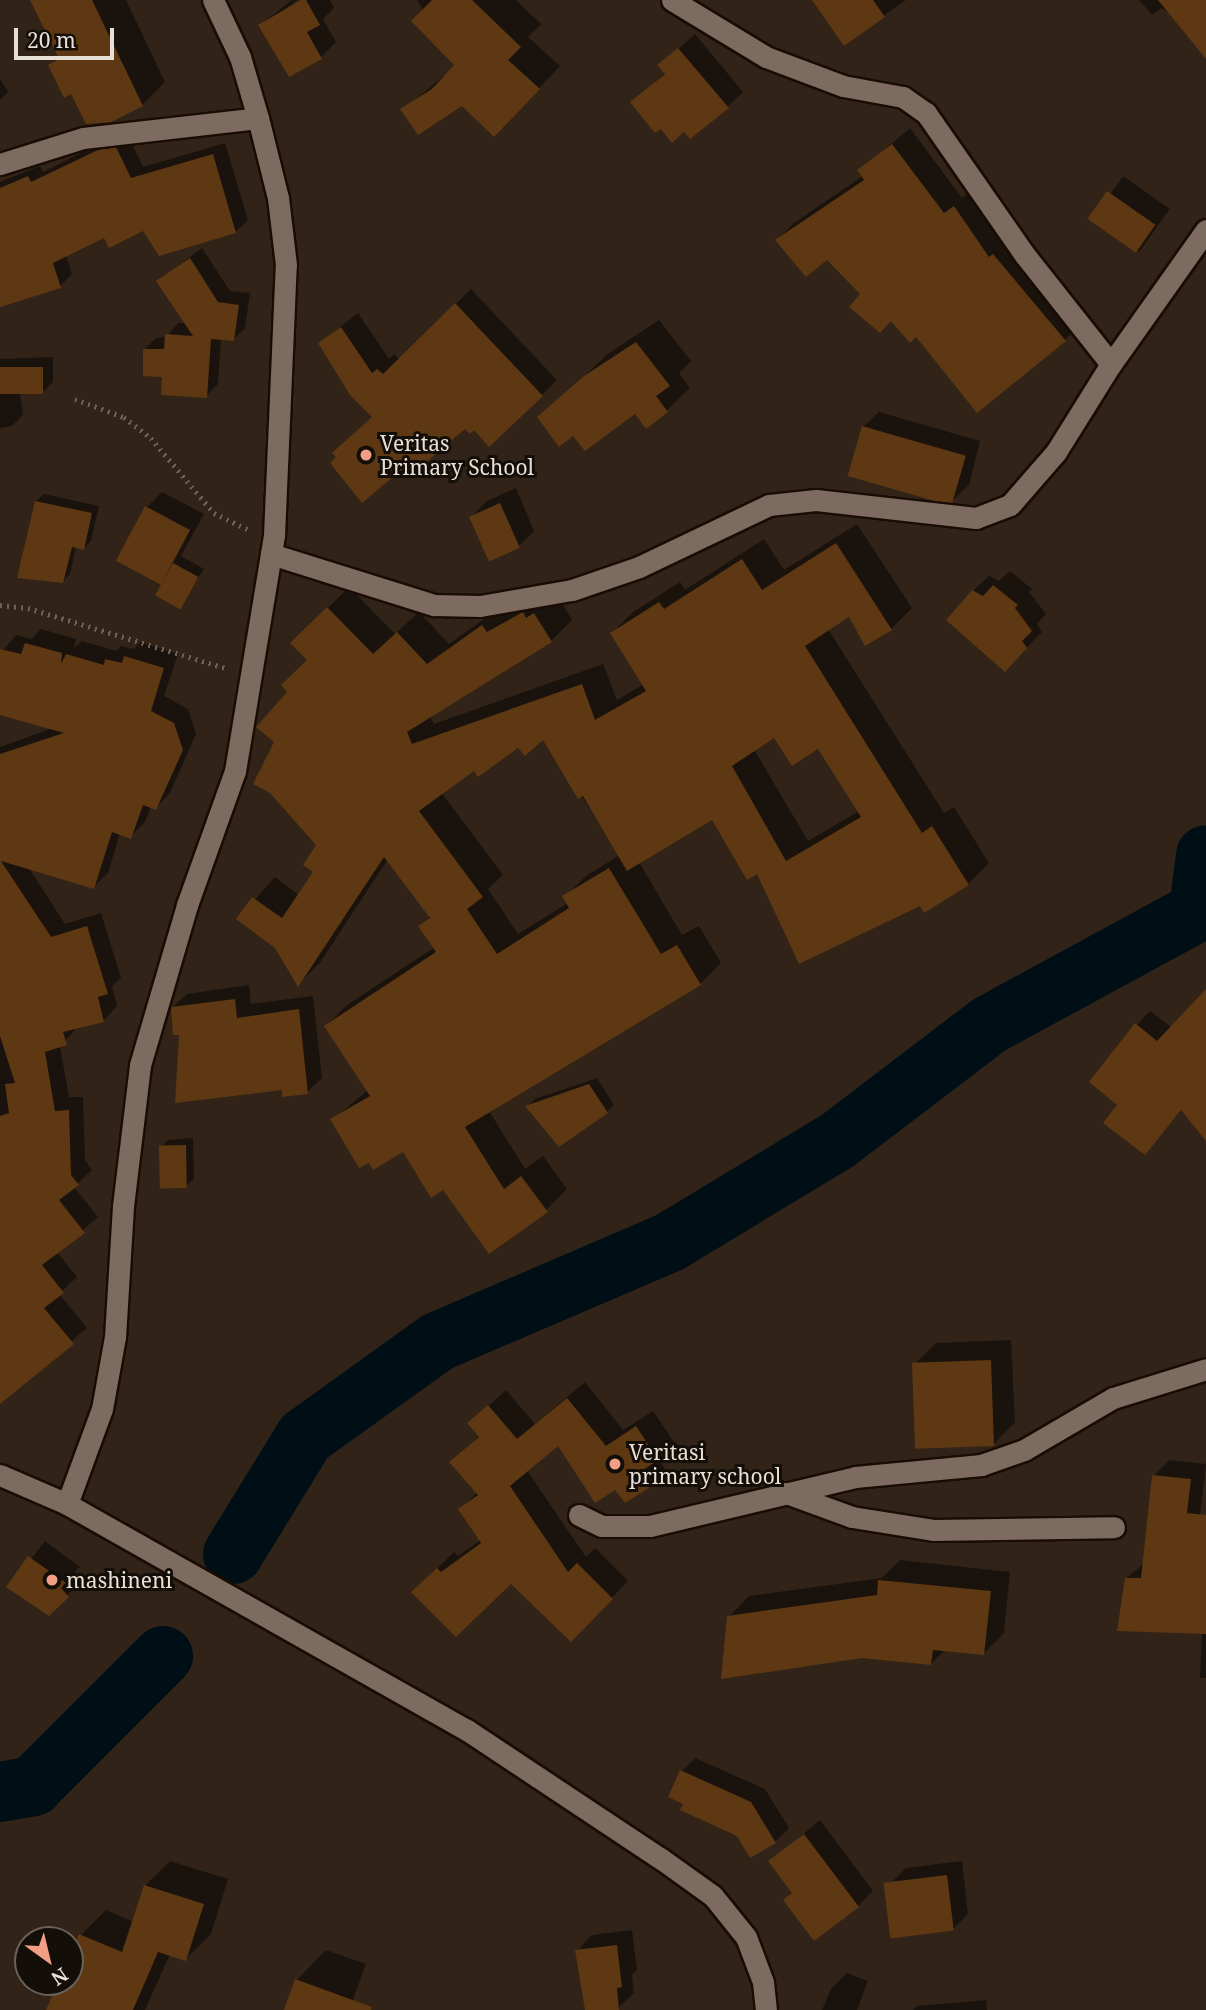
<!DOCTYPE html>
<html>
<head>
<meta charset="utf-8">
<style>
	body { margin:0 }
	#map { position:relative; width:1206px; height:2010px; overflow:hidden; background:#312317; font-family:"Noto Serif",serif }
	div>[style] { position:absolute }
	.shadow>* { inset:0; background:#0007; transform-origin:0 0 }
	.river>* { height:60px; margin:-30px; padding:0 30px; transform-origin:30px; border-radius:30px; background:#000f16 }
	.building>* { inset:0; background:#5e3812; transform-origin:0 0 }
	.path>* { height:4.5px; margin-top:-2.25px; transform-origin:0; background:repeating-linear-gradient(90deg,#6e6157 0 2px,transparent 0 7px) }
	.roads { filter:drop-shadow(2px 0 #190c03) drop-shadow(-2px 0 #190c03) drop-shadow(0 2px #190c03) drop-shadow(0 -2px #190c03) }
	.street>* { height:21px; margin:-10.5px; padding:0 10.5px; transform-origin:10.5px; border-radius:10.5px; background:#7c6b5e }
	.dots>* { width:19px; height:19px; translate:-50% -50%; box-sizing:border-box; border:4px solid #140e09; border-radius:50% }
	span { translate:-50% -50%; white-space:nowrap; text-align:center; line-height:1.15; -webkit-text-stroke:6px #140e09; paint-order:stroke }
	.poi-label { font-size:21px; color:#e8dfd7 }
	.left { translate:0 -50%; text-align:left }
	.north { position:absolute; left:14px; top:1926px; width:70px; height:70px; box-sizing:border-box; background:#140e09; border:2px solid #69625b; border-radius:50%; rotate:146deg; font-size:19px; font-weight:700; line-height:28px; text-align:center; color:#e8dfd7 }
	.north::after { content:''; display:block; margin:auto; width:24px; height:32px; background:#f39f85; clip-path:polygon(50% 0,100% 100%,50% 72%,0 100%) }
	.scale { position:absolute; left:14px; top:28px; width:100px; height:32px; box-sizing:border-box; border:4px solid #e8dfd7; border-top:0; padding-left:9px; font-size:21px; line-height:24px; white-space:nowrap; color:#e8dfd7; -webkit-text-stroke:5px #140e09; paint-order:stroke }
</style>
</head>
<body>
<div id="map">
	<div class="shadow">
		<i style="clip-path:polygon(42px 0,126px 0,165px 82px,142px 105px,72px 92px,50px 65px,59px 56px)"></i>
		<i style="clip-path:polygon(292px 0,297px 0,276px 16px,305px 0,330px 0,334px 8px,323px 19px,336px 42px,321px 57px,260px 25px)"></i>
		<i style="clip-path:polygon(417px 0,516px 0,541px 24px,528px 37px,560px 66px,516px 113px,462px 104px,403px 110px,457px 65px)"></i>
		<i style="clip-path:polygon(814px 0,906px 0,845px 43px)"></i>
		<i style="clip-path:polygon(1139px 0,1206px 0,1206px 33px,1161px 8px,1152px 15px)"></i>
		<i style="clip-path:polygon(695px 34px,743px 92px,727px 107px,685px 129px,661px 126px,632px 102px,666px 72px,660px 65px)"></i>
		<i style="clip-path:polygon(0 79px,8px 92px,0 100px)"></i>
		<i style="clip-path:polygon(910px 128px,962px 198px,972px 191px,1082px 323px,1065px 340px,917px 335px,891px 320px,827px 257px,777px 240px,794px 223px,863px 176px,860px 170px)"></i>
		<i style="clip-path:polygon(128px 136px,143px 167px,225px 143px,248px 220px,235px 232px,143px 229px,105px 236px,66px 255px,72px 274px,60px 286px,0 303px,0 182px,40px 166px,43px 172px,111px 138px)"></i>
		<i style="left:1123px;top:176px;width:57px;height:53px;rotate:35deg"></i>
		<i style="clip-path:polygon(202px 248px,230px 291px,250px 293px,245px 328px,234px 339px,221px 338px,218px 384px,206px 396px,164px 375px,145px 349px,156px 338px,166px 337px,178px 323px,187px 323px,158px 281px)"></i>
		<i style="clip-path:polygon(471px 289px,557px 380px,542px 395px,474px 428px,465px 427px,413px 458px,362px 500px,332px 463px,374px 417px,320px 343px,358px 313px,389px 359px,394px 354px,400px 360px)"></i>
		<i style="clip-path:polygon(659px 320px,691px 361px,679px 373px,690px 388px,667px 410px,647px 426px,635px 411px,573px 433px,539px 418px,609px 353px)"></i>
		<i style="clip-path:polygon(53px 357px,53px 382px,42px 393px,20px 393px,23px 415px,12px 426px,0 428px,0 359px)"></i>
		<i style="clip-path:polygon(879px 412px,980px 441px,969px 485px,953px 500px,863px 427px)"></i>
		<i style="clip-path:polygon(516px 488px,534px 531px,519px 546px,471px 517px,487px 501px)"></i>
		<i style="clip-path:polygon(162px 492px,204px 514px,181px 556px,204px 569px,178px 607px,166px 575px,160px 582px,147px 507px)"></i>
		<i style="clip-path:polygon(44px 494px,99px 506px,91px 541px,84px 548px,76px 547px,70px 574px,63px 581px,19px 577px,36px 501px)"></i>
		<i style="clip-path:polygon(evenodd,857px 524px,912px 608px,891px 629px,849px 614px,828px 629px,944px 813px,954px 807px,989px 863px,968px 884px,921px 904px,757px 872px,713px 818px,639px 862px,682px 935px,699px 926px,721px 963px,700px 984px,489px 1111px,525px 1169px,543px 1156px,567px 1189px,546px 1210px,443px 1188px,403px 1150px,332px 1120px,368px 1090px,326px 1026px,347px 1005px,435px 947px,421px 926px,431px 916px,388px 859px,319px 964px,298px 984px,276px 946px,238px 919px,275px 877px,299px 895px,315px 872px,318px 845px,276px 741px,290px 692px,309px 659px,293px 643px,349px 587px,395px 634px,419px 612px,449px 644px,504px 605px,508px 612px,544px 592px,556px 593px,572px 620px,551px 641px,430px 716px,434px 724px,603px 664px,617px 700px,644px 684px,612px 633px,633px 612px,680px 582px,685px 590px,764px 539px,784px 570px,857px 524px,774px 736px,819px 747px,859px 811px,808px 841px,754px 749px,774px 736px,857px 524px,543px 737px,620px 855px,586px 876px,565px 897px,568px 903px,518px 934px,488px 889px,503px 875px,441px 792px,474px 768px,543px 737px)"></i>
		<i style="clip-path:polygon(1010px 571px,1032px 589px,1029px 592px,1046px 614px,1037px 624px,1042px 632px,1020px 654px,973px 591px,989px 576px,999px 581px)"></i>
		<i style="clip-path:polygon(41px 629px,76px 639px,74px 648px,82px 641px,116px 651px,121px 646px,134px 649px,140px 642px,178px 654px,164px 696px,188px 709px,196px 734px,170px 793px,156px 808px,151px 806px,145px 822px,130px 837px,120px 833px,108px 873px,93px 887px,29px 868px,65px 924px,101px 913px,121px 978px,112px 986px,117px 1006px,103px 1021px,79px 1026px,60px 1046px,69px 1097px,83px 1097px,85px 1160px,92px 1170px,74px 1187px,98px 1217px,57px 1252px,77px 1277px,59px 1294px,87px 1328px,0 1402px,0 747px,53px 728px,0 713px,0 654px,16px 635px,31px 639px)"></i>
		<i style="clip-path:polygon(249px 985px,251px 1004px,313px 996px,322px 1078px,307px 1092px,283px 1088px,181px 1033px,172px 1008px,187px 994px)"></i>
		<i style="clip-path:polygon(1206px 991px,1206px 1139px,1182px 1109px,1145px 1153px,1120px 1104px,1137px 1025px,1150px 1011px,1172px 1028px)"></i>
		<i style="clip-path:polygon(597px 1078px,614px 1105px,607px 1112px,528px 1106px,535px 1099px)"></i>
		<i style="clip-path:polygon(193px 1138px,194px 1179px,186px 1186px,161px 1147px,168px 1140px)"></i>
		<i style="clip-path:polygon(1011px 1340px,1015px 1422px,994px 1444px,914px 1365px,936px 1343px)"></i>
		<i style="clip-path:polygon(585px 1382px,623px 1430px,653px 1411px,674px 1442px,658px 1458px,665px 1469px,625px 1501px,616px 1487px,558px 1443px,526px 1469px,586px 1557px,595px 1548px,628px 1581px,571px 1640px,511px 1581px,414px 1592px,454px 1552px,458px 1556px,481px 1540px,460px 1509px,478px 1492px,452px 1462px,480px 1435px,470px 1423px,506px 1390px,535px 1424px)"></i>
		<i style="clip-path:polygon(1169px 1460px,1206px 1464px,1195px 1560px,1206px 1568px,1206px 1678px,1200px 1678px,1202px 1632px,1127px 1578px,1144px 1563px,1154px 1476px)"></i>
		<i style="clip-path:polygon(45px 1541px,80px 1567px,75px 1571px,83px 1580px,48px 1614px,9px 1587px)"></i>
		<i style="clip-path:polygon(900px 1560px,1010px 1572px,1004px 1633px,983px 1654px,945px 1650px,931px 1664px,729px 1617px,749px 1596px,882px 1578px)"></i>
		<i style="clip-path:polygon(695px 1758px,765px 1789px,789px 1828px,775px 1842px,738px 1834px,685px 1803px,682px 1771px)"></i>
		<i style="clip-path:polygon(820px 1820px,873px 1891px,858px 1906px,785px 1900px,793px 1892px,770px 1862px)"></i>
		<i style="clip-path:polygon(170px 1861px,228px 1879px,211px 1934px,186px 1959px,170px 1954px,145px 2010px,48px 2010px,60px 1982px,70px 1982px,70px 1959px,81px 1935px,106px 1910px,134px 1922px,145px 1886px)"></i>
		<i style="clip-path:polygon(962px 1861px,968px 1914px,953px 1929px,891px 1883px,906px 1868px)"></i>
		<i style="clip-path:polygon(632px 1930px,637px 1970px,632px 1975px,634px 1993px,618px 2008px,586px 2010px,577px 1951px,592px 1935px)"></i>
		<i style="clip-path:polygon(326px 1950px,366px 1964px,349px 2010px,285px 2010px,297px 1980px)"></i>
		<i style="clip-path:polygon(847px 1973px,868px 1981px,857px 2010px,822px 2010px,831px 1989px)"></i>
		<i style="clip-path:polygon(986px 2000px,987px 2010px,913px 2010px,917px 2006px)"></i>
	</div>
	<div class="river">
		<i style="left:233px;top:1554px;width:137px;rotate:-58.4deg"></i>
		<i style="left:305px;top:1437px;width:163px;rotate:-35.7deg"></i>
		<i style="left:437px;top:1342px;width:254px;rotate:-23.2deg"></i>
		<i style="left:670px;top:1242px;width:195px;rotate:-31.2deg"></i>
		<i style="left:837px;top:1141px;width:191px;rotate:-37.3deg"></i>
		<i style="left:989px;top:1025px;width:239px;rotate:-28.5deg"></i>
		<i style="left:1199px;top:911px;width:56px;rotate:-82.9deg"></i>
		<i style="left:0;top:1792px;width:34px;rotate:-10deg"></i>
		<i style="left:33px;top:1786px;width:184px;rotate:-45deg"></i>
	</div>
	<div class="building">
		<i style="clip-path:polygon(30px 0,92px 0,143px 106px,111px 122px,86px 124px,71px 94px,64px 98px,48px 65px,59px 59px)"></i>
		<i style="clip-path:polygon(301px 0,306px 0,320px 25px,307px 32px,322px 59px,289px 77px,258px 25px)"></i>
		<i style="clip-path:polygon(432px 0,472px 0,521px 47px,508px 60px,540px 89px,494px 137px,462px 106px,418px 135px,400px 109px,432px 89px,454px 65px,411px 21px)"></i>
		<i style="clip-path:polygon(812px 0,873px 0,885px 17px,844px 46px)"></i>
		<i style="clip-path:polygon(1158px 0,1206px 0,1206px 59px)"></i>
		<i style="clip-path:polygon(678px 48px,729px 108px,690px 139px,684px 132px,672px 143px,661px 129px,655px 133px,630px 102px,665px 74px,657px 65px)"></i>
		<i style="clip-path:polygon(892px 144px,944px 213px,954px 206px,989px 257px,993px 254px,1066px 341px,977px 413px,916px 337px,910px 343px,891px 321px,880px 333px,849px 307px,860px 294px,827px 260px,806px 277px,775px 240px,864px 180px,857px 170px)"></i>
		<i style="clip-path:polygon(116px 147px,131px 178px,213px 154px,236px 233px,159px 256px,143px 231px,109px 248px,104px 238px,53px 263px,61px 288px,0 307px,0 188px,28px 176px,31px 182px,98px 150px)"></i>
		<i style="left:1107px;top:191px;width:59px;height:34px;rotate:35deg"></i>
		<i style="clip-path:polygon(190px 258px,218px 302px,239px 305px,234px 341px,211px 339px,207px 398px,161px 395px,162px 377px,143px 376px,143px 349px,164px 349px,165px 334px,193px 336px,156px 281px)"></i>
		<i style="clip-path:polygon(455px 303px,543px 396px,489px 447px,474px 430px,470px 434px,465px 429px,419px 468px,413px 460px,362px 503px,330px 463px,336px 457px,332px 453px,372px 417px,350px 395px,318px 343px,341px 327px,372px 373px,377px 369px,383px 374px)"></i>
		<i style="clip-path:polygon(636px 342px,670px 386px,656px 396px,668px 412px,646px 429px,635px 414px,585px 451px,573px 436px,559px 447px,537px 417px,584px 376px)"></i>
		<i style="left:43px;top:367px;width:27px;height:43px;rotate:90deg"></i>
		<i style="left:862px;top:426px;width:108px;height:52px;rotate:16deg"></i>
		<i style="clip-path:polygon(35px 501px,92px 513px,84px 550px,72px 547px,63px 583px,17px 578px)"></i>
		<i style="left:500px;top:503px;width:49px;height:34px;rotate:66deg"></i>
		<i style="left:145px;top:506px;width:51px;height:62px;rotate:28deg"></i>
		<i style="clip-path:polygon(evenodd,836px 543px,892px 630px,865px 646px,849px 617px,805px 646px,922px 833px,932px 826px,969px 885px,924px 913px,920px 906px,799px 964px,757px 874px,747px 880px,712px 820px,627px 871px,583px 796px,578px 799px,543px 740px,525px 756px,518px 748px,478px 777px,474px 771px,419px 811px,483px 897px,467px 909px,497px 954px,569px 908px,562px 896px,609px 868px,661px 954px,677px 945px,701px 985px,465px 1127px,504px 1189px,521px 1176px,548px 1212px,489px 1254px,443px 1190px,431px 1198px,403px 1152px,373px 1170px,369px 1163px,359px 1168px,330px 1119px,370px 1096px,324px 1026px,436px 952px,418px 926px,430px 918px,384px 857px,298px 987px,275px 948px,236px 919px,252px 897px,282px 918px,313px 872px,303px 865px,316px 845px,270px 793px,253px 784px,274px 742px,256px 727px,287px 692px,281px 685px,307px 660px,290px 643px,327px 607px,373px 654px,397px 632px,427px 664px,482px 625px,487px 632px,523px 612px,526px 618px,534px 613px,552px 642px,407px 732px,412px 744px,582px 684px,595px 720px,646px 691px,610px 633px,659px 602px,664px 609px,742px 559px,762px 590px,836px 543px,774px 738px,792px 766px,818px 749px,861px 817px,786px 861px,732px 766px,774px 738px)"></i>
		<i style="left:173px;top:563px;width:29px;height:37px;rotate:29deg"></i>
		<i style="clip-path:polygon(993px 585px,1018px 605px,1015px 608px,1032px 631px,1022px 641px,1027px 648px,1005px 672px,946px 620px,972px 590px,983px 596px)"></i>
		<i style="clip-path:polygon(25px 643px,62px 653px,61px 664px,66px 654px,104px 665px,105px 659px,122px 663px,124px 656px,164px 668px,151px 711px,174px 723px,183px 750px,156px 810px,143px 805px,131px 839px,112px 832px,94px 889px,1px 861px,51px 937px,87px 926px,108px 994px,98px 997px,104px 1022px,63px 1032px,67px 1045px,45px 1052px,55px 1111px,69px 1110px,71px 1175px,79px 1185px,59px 1200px,85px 1233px,42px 1265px,64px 1293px,44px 1308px,74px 1344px,0 1404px,0 1116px,9px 1113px,5px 1084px,15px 1083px,0 1036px,0 754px,64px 733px,0 715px,0 649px,21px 654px)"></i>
		<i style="clip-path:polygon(1206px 989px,1206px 1141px,1181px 1110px,1145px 1155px,1103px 1123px,1117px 1105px,1089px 1082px,1135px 1023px,1157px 1041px)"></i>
		<i style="clip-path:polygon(235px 999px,237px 1018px,299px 1009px,308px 1094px,282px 1097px,282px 1090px,175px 1103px,179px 1035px,173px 1035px,171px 1007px)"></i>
		<i style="clip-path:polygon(589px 1084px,608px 1113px,559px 1147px,525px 1106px)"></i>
		<i style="left:186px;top:1145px;width:43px;height:27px;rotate:89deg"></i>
		<i style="left:991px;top:1360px;width:86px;height:79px;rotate:88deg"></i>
		<i style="clip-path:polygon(567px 1398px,606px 1446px,636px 1426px,658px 1460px,640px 1472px,649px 1488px,625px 1503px,615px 1490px,595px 1503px,558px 1446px,510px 1486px,568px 1572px,577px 1563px,613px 1599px,571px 1642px,511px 1584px,456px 1637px,411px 1592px,437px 1568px,441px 1572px,481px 1543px,458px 1509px,478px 1495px,449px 1462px,479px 1437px,467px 1423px,488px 1405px,517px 1439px)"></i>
		<i style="clip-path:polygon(1152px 1475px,1191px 1479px,1187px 1513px,1206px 1515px,1206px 1634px,1117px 1631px,1125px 1578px,1141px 1578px)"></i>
		<i style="clip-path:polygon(28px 1556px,66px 1583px,61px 1588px,69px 1597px,49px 1616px,6px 1587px)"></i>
		<i style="clip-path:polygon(878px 1580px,991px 1591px,984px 1655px,933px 1650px,931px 1665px,862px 1658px,721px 1679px,727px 1616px,877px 1595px)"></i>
		<i style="clip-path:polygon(680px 1770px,751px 1802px,776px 1843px,750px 1858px,737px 1836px,680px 1810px,683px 1804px,668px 1797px)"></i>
		<i style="clip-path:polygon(804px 1834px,859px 1907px,814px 1941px,783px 1900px,792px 1893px,768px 1861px)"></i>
		<i style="left:947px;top:1875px;width:56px;height:64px;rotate:83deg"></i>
		<i style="clip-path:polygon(144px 1885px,204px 1904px,186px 1961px,158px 1952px,133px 2010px,46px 2010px,58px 1982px,70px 1982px,70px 1955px,79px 1934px,122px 1952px)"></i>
		<i style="clip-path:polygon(617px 1945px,622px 1987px,617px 1988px,619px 2010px,585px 2010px,575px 1950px)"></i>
		<i style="clip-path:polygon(295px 1979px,372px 2007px,371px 2010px,284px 2010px)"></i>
	</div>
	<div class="path">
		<i style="left:75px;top:399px;width:52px;rotate:20.2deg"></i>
		<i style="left:124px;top:417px;width:34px;rotate:38deg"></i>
		<i style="left:151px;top:438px;width:98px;rotate:50deg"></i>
		<i style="left:214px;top:513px;width:39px;rotate:26deg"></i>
		<i style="left:0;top:605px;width:28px;rotate:6deg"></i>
		<i style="left:28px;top:608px;width:206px;rotate:16.9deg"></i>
	</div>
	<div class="roads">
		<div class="street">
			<i style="left:672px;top:0;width:110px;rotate:31.2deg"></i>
			<i style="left:766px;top:57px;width:82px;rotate:20.6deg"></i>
			<i style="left:843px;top:86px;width:61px;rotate:10.4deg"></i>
			<i style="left:903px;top:97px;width:28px;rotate:35deg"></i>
			<i style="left:926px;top:113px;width:172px;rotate:55.2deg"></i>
			<i style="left:1024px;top:254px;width:140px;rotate:51.7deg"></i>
			<i style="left:0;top:164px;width:87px;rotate:-17.4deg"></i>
			<i style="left:83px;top:138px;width:176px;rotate:-6.5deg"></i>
			<i style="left:271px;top:554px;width:171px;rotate:17.4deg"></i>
			<i style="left:434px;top:605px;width:46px;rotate:1.2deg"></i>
			<i style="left:480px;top:606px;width:93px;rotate:-9.9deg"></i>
			<i style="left:572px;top:590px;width:71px;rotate:-18.9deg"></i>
			<i style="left:639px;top:567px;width:144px;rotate:-25.5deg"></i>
			<i style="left:769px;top:505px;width:47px;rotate:-6.1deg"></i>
			<i style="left:816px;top:500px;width:161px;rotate:6.4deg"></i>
			<i style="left:976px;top:518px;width:36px;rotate:-21deg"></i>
			<i style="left:1010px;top:505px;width:70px;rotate:-49deg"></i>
			<i style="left:1056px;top:452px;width:104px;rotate:-58deg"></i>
			<i style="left:1111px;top:364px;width:164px;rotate:-54.7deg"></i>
			<i style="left:0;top:1475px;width:73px;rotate:23.4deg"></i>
			<i style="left:67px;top:1504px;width:459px;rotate:29.5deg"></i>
			<i style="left:467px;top:1730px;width:232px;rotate:33.6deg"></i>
			<i style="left:660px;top:1858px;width:65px;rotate:35.6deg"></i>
			<i style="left:713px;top:1896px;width:53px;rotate:51.2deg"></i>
			<i style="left:746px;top:1937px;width:48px;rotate:69.3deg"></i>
			<i style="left:763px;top:1982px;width:28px;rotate:84deg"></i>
			<i style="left:786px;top:1493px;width:70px;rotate:20deg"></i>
			<i style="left:852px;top:1517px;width:82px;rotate:9.1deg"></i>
			<i style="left:933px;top:1530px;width:181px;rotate:-0.9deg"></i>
			<i style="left:67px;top:1504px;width:101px;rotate:-69.8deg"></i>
			<i style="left:102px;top:1409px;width:73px;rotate:-79.8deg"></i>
			<i style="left:115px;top:1337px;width:131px;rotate:-86.5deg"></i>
			<i style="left:123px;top:1206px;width:142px;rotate:-83.1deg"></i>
			<i style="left:140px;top:1065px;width:167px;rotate:-73.6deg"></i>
			<i style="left:187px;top:905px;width:142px;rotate:-70.3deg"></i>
			<i style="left:235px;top:771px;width:239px;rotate:-80.6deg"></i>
			<i style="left:274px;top:535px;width:270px;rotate:-87.5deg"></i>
			<i style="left:286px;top:265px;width:67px;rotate:-96.8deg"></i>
			<i style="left:278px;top:198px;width:82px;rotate:-104deg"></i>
			<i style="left:258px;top:118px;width:64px;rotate:-106.4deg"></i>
			<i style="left:240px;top:57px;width:63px;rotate:-115.3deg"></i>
			<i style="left:579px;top:1515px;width:25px;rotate:26deg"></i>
			<i style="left:602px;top:1526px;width:48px"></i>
			<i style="left:650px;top:1526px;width:211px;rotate:-13.4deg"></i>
			<i style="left:855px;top:1477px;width:127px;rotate:-5.4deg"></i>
			<i style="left:981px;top:1465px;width:46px;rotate:-19.2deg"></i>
			<i style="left:1024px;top:1450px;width:103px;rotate:-30.3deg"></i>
			<i style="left:1113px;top:1398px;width:97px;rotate:-17.3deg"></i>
		</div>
	</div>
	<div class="dots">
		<i style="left:366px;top:455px;background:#f39f85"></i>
		<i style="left:615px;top:1464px;background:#f39f85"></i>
		<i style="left:52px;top:1580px;background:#f39f85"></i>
	</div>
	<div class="poi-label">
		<span class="left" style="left:380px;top:455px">Veritas<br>Primary School</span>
		<span class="left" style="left:629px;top:1464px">Veritasi<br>primary school</span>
		<span class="left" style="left:66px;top:1580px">mashineni</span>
	</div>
	<div class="north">N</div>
	<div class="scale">20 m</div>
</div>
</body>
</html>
